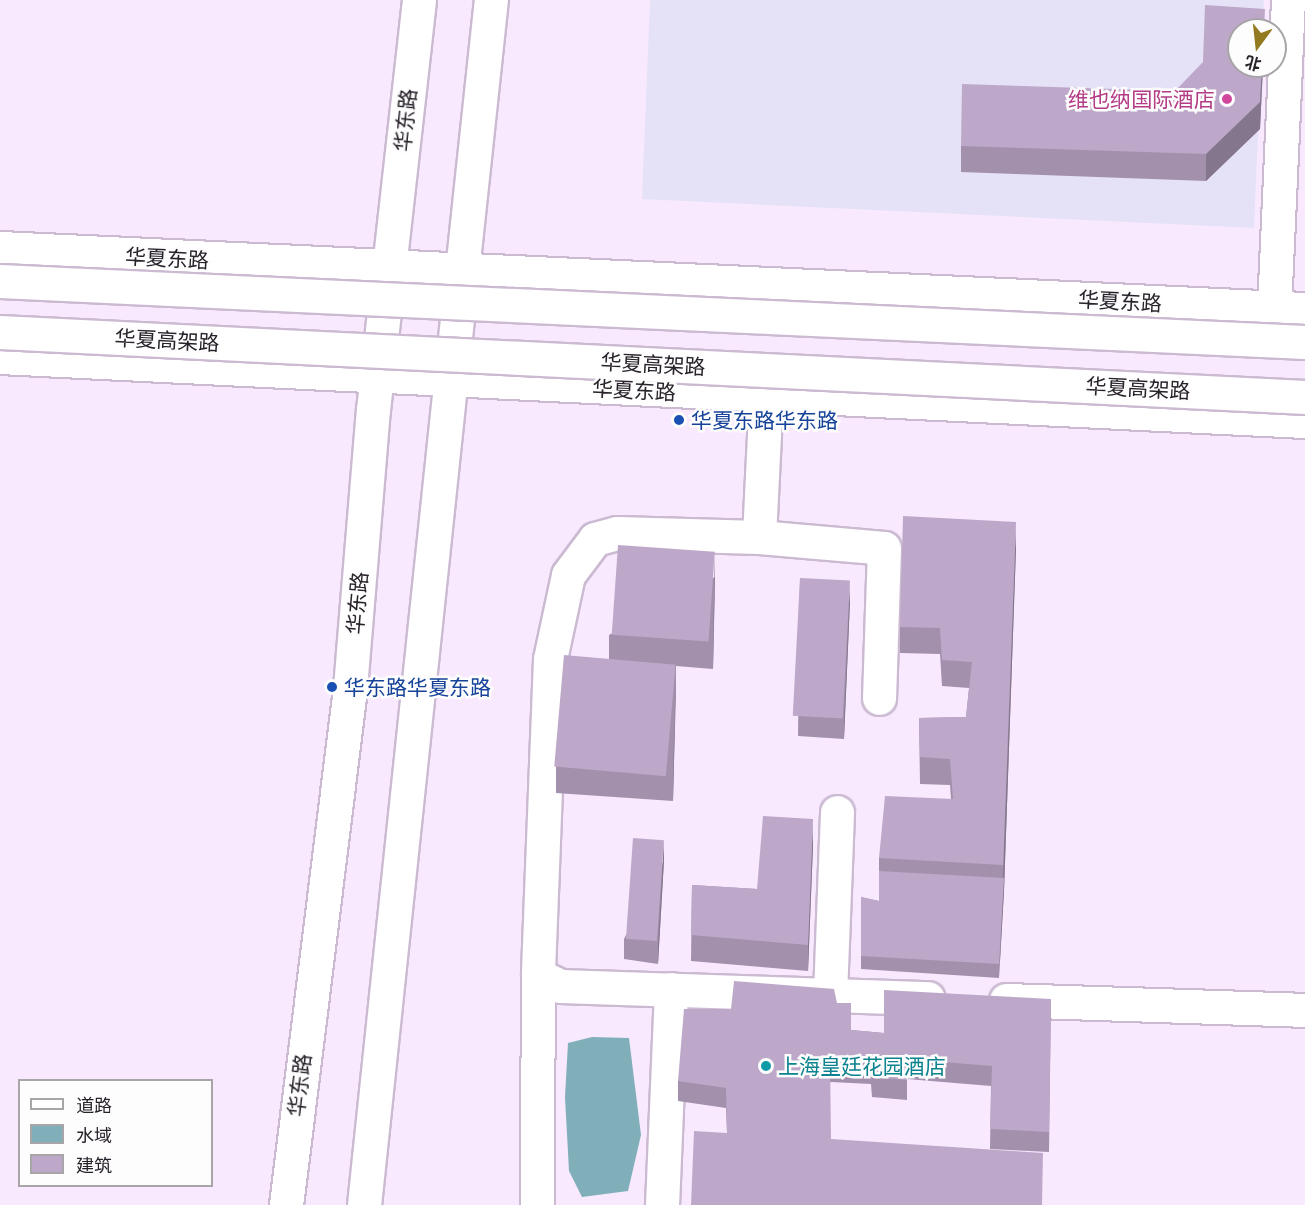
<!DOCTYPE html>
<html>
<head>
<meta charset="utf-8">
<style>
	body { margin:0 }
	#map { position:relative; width:1305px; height:1205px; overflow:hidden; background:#f8e9fe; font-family:"Noto Sans","Noto Sans SC",sans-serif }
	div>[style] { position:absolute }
	.commercial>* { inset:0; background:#e5e2f8 }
	.water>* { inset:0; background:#80afb9 }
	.roads { filter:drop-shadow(2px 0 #cbbad2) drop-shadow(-2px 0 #cbbad2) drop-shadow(0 2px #cbbad2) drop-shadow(0 -2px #cbbad2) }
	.minor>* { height:33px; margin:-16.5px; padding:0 16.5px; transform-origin:16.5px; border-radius:16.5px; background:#fff }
	.major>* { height:33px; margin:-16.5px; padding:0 16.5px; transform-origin:16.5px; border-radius:16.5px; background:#fff }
	.highway>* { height:33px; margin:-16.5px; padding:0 16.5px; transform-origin:16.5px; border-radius:16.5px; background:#fff }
	.bridges { filter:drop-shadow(2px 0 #cbbad2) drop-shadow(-2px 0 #cbbad2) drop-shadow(0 2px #cbbad2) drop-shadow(0 -2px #cbbad2) }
	.highway-bridge>* { height:33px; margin:-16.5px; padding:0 16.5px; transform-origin:16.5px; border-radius:16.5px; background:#fff }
	.wall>* { inset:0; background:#a390ad }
	.shaded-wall>* { inset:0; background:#84768d }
	.building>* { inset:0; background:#bda8c9; transform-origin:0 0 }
	.dots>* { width:16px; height:16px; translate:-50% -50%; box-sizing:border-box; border:3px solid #fdfdfd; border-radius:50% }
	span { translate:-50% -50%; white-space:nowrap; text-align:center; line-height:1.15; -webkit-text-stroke:5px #fdfdfd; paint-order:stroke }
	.hotel-label { font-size:21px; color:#b23c85 }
	.right { translate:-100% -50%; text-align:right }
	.street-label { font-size:21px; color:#28222b }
	.transit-label { font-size:21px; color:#164399 }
	.left { translate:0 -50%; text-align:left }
	.culture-label { font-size:21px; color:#0d838f }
	.legend { position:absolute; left:18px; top:1079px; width:195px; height:108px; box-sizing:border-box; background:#fdfdfd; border:2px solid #a8a5a9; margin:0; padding:8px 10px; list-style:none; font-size:18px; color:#28222b }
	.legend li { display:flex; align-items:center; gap:12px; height:30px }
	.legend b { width:30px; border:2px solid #a8a5a9 }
	.north { position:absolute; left:1227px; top:18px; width:60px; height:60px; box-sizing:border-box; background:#fdfdfd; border:2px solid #a8a5a9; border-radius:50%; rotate:195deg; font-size:16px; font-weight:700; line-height:24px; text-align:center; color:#28222b }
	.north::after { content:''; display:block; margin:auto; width:21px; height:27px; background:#937a21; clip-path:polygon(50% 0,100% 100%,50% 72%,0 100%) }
</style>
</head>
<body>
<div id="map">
	<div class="commercial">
		<i style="clip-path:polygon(650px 0,1264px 0,1262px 30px,1239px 30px,1239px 66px,1261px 66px,1254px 228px,642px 199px)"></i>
	</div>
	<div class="water">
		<i style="clip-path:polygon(592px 1037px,629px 1038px,641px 1135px,628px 1191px,582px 1197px,569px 1171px,565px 1097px,568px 1043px)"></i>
	</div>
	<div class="roads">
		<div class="minor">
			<i style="left:1274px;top:308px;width:308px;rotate:-87.4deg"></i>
			<i style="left:766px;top:394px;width:143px;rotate:92.8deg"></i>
			<i style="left:759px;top:537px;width:142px;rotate:-178.4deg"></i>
			<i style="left:617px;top:533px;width:23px;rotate:165deg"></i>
			<i style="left:595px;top:539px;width:45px;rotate:126.9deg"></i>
			<i style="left:568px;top:575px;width:86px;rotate:102.1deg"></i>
			<i style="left:550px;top:659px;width:316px;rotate:92.2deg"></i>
			<i style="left:538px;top:975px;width:25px;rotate:26deg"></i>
			<i style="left:561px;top:986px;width:367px;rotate:1.9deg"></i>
			<i style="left:759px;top:537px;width:125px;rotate:5deg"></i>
			<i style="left:884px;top:548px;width:150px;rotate:91.9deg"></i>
			<i style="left:830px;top:995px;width:183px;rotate:-87.8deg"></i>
			<i style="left:1006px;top:1000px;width:299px;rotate:1.9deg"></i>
			<i style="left:537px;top:1205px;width:230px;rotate:-89.8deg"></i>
			<i style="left:662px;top:1205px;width:216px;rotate:-87.6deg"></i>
		</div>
		<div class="major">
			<i style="left:0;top:248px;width:1306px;rotate:2.68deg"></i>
			<i style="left:0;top:357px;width:1307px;rotate:2.81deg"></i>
		</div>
		<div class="highway">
			<i style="left:462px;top:270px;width:272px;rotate:-83.9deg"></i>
			<i style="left:286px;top:1205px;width:521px;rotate:-82.94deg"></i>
			<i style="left:350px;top:688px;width:279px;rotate:-85.3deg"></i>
			<i style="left:373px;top:410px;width:413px;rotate:-83.6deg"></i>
			<i style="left:364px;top:1205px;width:929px;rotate:-84.01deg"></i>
		</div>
	</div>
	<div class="bridges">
		<div class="highway-bridge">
			<i style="left:0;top:281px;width:1306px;rotate:2.68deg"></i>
			<i style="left:0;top:332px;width:1307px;rotate:2.85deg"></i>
		</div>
	</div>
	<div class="wall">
		<i style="clip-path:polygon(1265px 30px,1239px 66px,1263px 66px,1260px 129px,1206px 181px,961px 172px,961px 146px,1175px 91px)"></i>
		<i style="clip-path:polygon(1016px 548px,1004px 891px,999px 978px,861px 969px,861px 897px,879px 901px,879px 858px,951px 799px,950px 785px,920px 784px,919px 718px,966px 717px,969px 688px,942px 686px,940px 654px,900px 653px,900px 627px)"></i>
		<i style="clip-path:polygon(715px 577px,713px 669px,676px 666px,673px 801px,556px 793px,556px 767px,609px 659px,609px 635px)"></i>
		<i style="clip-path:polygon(800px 578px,850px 601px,844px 739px,798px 736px)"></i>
		<i style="clip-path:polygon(813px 845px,808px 971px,691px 961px,692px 885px,757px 889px)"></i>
		<i style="clip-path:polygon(664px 860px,658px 964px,624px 959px,624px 939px)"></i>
		<i style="clip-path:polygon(1051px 999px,1049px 1152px,990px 1149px,991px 1086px,907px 1079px,907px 1100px,872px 1097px,871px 1084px,831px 1082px,727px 1133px,726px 1108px,678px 1101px,678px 1081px,731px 1009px,837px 1003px,851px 1030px,884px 1033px)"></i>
	</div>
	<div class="shaded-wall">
		<i style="clip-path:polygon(1262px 66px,1263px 66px,1260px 129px,1206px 181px,1206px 154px)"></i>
		<i style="clip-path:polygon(1016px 522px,1016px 548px,1004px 891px,999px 978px,1003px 878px)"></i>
		<i style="clip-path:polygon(715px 551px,715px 577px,713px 669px,713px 643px)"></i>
		<i style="clip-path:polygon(850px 581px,850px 601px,844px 739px,844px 719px)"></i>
		<i style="clip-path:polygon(676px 664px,676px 690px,673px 801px,673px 775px)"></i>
		<i style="clip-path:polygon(813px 819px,813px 845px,808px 971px,808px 945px)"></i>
		<i style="clip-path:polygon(664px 840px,664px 860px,658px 964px,658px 944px)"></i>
	</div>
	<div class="building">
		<i style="clip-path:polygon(1205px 5px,1265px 9px,1264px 30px,1239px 30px,1239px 66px,1262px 66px,1260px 102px,1206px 154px,961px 146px,962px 84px,1175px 91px,1203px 62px)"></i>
		<i style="clip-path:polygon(903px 516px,1016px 522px,1003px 865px,879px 858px,885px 796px,953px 799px,950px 759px,920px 757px,919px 718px,966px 717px,972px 662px,942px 660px,940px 628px,900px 627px)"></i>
		<i style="left:618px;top:545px;width:97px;height:90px;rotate:4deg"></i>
		<i style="left:800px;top:578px;width:50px;height:138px;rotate:3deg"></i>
		<i style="left:564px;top:655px;width:112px;height:112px;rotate:5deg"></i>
		<i style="clip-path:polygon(763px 816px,813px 819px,808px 945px,691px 935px,692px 885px,757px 889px)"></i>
		<i style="left:633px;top:838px;width:31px;height:101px;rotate:4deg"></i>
		<i style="clip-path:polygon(879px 871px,1004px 878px,999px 964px,861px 956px,861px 897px,879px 901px)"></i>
		<i style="clip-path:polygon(734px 981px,834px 989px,837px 1003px,851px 1003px,851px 1030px,884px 1033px,884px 990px,1051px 999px,1049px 1132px,990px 1129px,992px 1066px,907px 1059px,907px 1080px,872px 1077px,871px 1064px,830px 1062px,831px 1139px,1043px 1153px,1042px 1205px,691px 1205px,694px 1131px,727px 1133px,726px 1088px,678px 1081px,684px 1009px,731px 1009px)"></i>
	</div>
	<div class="dots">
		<i style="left:1227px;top:99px;background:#d1479c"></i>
		<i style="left:679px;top:420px;background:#1a4fb4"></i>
		<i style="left:332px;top:687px;background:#1a4fb4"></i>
		<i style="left:766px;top:1066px;background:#0f9aa8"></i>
	</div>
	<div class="hotel-label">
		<span class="right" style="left:1215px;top:99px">维也纳国际酒店</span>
	</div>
	<div class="street-label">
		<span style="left:405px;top:120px;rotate:-84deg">华东路</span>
		<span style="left:167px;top:258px;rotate:3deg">华夏东路</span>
		<span style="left:1120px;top:301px;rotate:3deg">华夏东路</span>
		<span style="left:167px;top:340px;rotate:3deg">华夏高架路</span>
		<span style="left:653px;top:364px;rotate:3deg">华夏高架路</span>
		<span style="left:1138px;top:388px;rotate:3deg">华夏高架路</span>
		<span style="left:634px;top:390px;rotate:3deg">华夏东路</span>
		<span style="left:357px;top:603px;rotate:-85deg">华东路</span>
		<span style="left:299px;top:1085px;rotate:-83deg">华东路</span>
	</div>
	<div class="transit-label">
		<span class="left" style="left:691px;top:420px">华夏东路华东路</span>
		<span class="left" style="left:344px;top:687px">华东路华夏东路</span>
	</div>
	<div class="culture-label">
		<span class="left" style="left:778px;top:1066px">上海皇廷花园酒店</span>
	</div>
	<ul class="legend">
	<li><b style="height:8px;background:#fff"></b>道路</li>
	<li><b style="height:16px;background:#80afb9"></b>水域</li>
	<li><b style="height:16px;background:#bda8c9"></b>建筑</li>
	</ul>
	<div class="north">北</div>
</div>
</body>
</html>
